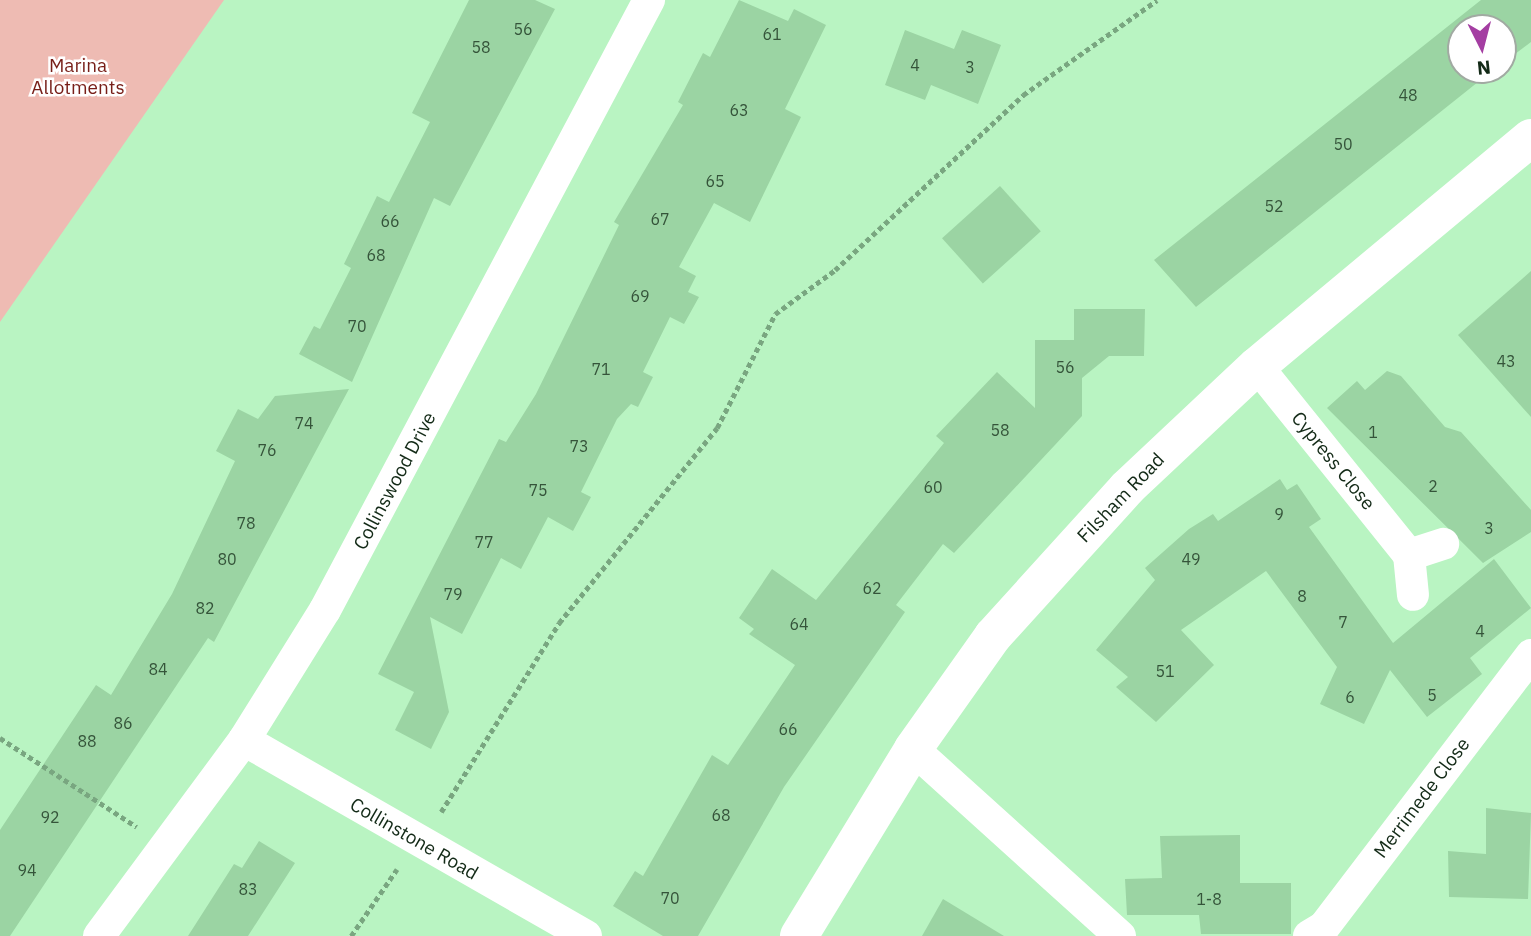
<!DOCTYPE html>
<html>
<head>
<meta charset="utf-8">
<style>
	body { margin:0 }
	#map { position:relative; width:1531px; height:936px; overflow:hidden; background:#b9f4c2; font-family:"IBM Plex Sans",sans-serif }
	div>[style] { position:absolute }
	.green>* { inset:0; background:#eebbb3 }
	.building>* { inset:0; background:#9bd4a3; transform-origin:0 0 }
	.path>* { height:4.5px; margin-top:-2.25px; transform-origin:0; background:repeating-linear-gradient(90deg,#79a680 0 5px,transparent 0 8.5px) }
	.street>* { height:32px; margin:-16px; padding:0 16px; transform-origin:16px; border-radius:16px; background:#fff }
	.secondary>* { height:38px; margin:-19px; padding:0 19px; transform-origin:19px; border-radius:19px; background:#fff }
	span { translate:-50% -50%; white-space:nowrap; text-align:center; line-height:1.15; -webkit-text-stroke:5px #fff; paint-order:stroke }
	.number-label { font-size:16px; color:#35543a }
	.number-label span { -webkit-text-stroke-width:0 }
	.park-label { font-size:19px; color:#771e18 }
	.street-label { font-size:19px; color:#132a17 }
	.north { position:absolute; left:1447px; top:14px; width:70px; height:70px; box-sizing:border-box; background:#fff; border:2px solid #a1aaa2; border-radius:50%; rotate:174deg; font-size:19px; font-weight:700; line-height:28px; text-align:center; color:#132a17 }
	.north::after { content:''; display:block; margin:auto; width:24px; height:32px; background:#a43ea2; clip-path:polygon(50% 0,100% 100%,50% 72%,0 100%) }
</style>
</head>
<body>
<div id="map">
	<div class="green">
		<i style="clip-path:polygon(0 0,224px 0,0 322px)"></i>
	</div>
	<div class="building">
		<i style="clip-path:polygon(469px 0,535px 0,555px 9px,450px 206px,434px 198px,352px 382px,299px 354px,314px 326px,320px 329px,351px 268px,344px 264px,377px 196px,389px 202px,430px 122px,412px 113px)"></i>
		<i style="clip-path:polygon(739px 0,788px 21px,794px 9px,826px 25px,785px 109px,801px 117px,750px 222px,714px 203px,679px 267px,696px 276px,688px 292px,699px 297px,684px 324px,670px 317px,643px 372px,653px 377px,638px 407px,631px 404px,617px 419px,581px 492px,591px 497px,573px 531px,548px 517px,521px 569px,501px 558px,462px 634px,430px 617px,449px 712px,431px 749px,395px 730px,414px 692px,378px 674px,499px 439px,506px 442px,536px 394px,619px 225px,614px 222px,683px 105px,678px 102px,703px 53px,710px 57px)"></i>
		<i style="clip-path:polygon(1481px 0,1531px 0,1531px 42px,1503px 63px,1503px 28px,1461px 28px,1461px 70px,1493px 70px,1196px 307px,1154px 260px)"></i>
		<i style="clip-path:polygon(905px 30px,954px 49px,962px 30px,1001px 45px,978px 104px,931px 85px,925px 100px,885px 85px)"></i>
		<i style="left:1000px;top:186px;width:61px;height:78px;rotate:48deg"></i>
		<i style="clip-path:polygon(1531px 271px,1531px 417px,1458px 335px)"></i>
		<i style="clip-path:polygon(1074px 309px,1145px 309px,1144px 356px,1109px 356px,1082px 378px,1082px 416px,954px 553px,943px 544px,896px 605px,905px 612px,784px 787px,698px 936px,663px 936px,613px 906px,635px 871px,643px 876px,712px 755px,728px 765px,795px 665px,749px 634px,754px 629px,739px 618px,772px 569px,816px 600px,944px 443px,936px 436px,997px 372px,1035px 408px,1035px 340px,1074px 340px)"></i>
		<i style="clip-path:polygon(1387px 371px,1401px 376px,1445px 427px,1461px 432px,1531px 510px,1531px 532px,1483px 563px,1327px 408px,1357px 381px,1365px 390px)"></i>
		<i style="clip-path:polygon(349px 389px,214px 642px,208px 638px,10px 936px,0 936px,0 830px,96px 685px,111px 695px,172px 594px,235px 461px,216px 451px,238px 409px,258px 419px,275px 396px)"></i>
		<i style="clip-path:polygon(1280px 479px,1287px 490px,1297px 484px,1321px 519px,1309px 527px,1393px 643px,1494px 559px,1531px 608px,1470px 658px,1482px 674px,1427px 717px,1390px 670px,1364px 724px,1320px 704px,1337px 667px,1266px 571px,1181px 630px,1214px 665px,1156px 722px,1116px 687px,1128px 677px,1096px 650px,1155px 580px,1145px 568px,1189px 529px,1213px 514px,1218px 521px)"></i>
		<i style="clip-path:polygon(1486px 808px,1531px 813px,1528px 899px,1449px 897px,1448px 851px,1486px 854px)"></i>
		<i style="clip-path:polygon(1240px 835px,1240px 883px,1291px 883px,1291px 934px,1201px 934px,1199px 915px,1127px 915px,1125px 879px,1162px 878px,1160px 836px)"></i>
		<i style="clip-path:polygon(259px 841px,295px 863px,248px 936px,188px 936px,234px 864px,242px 868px)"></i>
		<i style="clip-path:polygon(943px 899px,1004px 936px,922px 936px)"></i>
	</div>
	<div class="path">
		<i style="left:0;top:738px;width:163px;rotate:33deg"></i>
		<i style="left:441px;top:812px;width:223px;rotate:-58deg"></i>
		<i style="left:559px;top:623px;width:251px;rotate:-51deg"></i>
		<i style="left:717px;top:428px;width:128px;rotate:-63deg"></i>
		<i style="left:775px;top:314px;width:74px;rotate:-36.3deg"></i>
		<i style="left:835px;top:270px;width:257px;rotate:-42.9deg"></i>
		<i style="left:1023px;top:95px;width:164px;rotate:-35.3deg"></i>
		<i style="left:351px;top:936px;width:81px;rotate:-55.5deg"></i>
	</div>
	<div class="street">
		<i style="left:1257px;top:366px;width:243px;rotate:51.2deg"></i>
		<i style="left:1409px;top:555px;width:40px;rotate:84.3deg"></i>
		<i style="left:1409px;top:555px;width:36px;rotate:-18deg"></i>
		<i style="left:244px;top:740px;width:394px;rotate:29.8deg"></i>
		<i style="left:913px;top:749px;width:279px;rotate:42.1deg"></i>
		<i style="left:99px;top:936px;width:244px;rotate:-53.5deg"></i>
		<i style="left:244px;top:740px;width:153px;rotate:-58.1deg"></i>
		<i style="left:325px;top:610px;width:691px;rotate:-62.03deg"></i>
		<i style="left:1309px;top:936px;width:17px;rotate:-31deg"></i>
		<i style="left:1324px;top:927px;width:342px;rotate:-52.7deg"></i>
	</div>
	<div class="secondary">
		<i style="left:799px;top:936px;width:219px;rotate:-58.6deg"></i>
		<i style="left:913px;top:749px;width:138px;rotate:-54.7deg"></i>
		<i style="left:993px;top:636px;width:200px;rotate:-47.8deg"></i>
		<i style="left:1127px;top:488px;width:178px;rotate:-43.2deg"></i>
		<i style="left:1257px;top:366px;width:356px;rotate:-39.8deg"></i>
	</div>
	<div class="number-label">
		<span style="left:523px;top:29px">56</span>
		<span style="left:772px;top:34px">61</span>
		<span style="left:481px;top:47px">58</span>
		<span style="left:915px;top:65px">4</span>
		<span style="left:970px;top:67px">3</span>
		<span style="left:1408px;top:95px">48</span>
		<span style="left:739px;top:110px">63</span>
		<span style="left:1343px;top:144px">50</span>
		<span style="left:715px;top:181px">65</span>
		<span style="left:1274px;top:206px">52</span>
		<span style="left:660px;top:219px">67</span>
		<span style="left:390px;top:221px">66</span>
		<span style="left:376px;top:255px">68</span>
		<span style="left:640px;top:296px">69</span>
		<span style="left:357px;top:326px">70</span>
		<span style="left:1506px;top:361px">43</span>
		<span style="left:1065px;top:367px">56</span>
		<span style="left:601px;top:369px">71</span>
		<span style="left:304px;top:423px">74</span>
		<span style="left:1000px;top:430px">58</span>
		<span style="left:1373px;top:432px">1</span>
		<span style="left:579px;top:446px">73</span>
		<span style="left:267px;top:450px">76</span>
		<span style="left:1433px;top:486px">2</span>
		<span style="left:933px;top:487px">60</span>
		<span style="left:538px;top:490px">75</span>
		<span style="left:1279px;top:514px">9</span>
		<span style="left:246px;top:523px">78</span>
		<span style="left:1489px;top:528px">3</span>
		<span style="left:484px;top:542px">77</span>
		<span style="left:227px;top:559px">80</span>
		<span style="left:1191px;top:559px">49</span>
		<span style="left:872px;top:588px">62</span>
		<span style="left:453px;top:594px">79</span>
		<span style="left:1302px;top:596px">8</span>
		<span style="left:205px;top:608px">82</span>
		<span style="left:1343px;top:622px">7</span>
		<span style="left:799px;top:624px">64</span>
		<span style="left:1480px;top:631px">4</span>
		<span style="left:158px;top:669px">84</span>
		<span style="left:1165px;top:671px">51</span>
		<span style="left:1432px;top:695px">5</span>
		<span style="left:1350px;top:697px">6</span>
		<span style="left:123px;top:723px">86</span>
		<span style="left:788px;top:729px">66</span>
		<span style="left:87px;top:741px">88</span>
		<span style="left:721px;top:815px">68</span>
		<span style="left:50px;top:817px">92</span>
		<span style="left:27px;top:870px">94</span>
		<span style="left:248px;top:889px">83</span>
		<span style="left:670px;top:898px">70</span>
		<span style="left:1209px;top:899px">1-8</span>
	</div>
	<div class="park-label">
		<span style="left:78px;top:77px">Marina<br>Allotments</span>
	</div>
	<div class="street-label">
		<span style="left:1333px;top:461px;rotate:51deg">Cypress Close</span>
		<span style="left:395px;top:481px;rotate:-62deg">Collinswood Drive</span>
		<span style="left:1121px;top:498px;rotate:-46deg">Filsham Road</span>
		<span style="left:1422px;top:798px;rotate:-53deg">Merrimede Close</span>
		<span style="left:414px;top:839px;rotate:30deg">Collinstone Road</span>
	</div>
	<div class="north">N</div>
</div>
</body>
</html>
